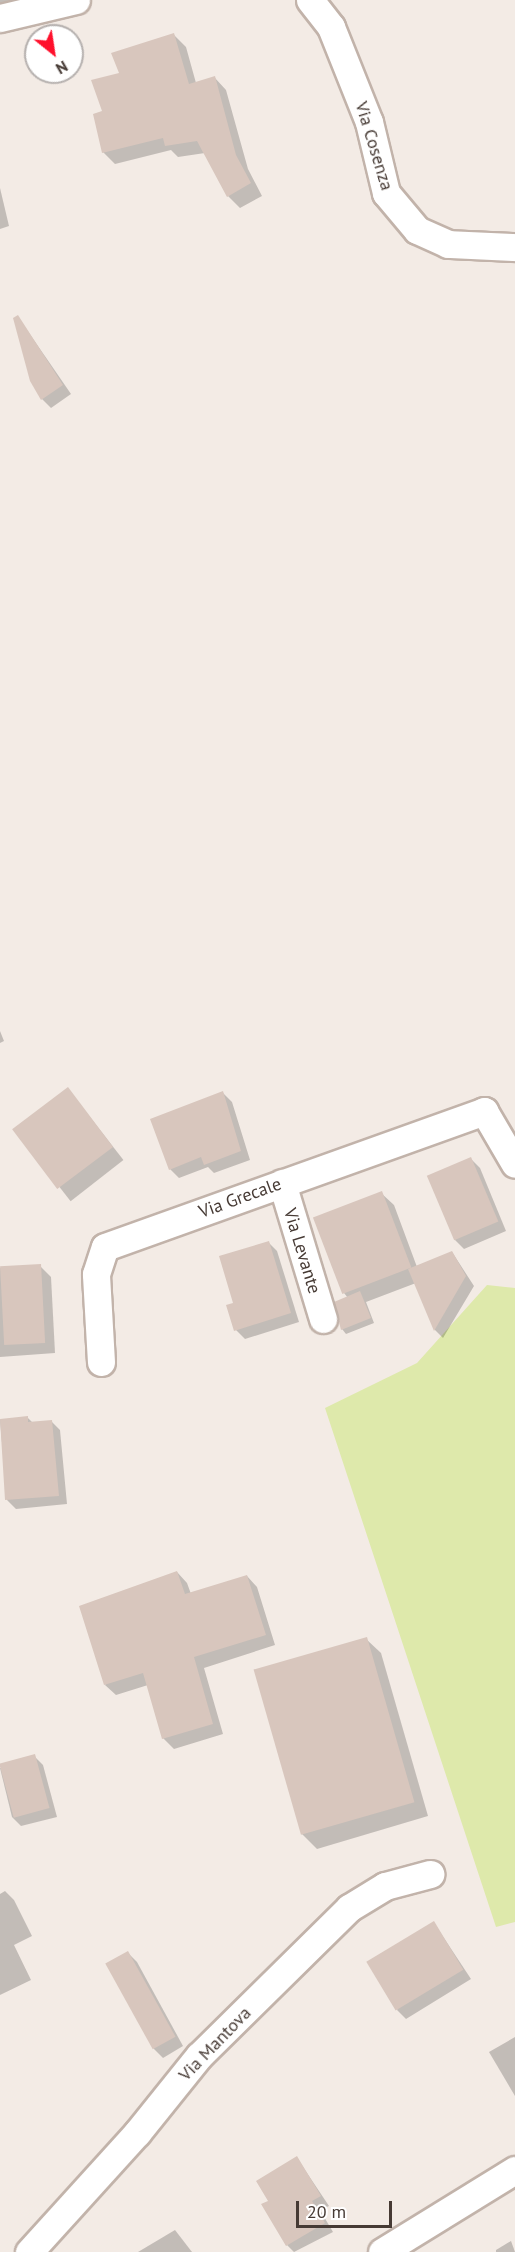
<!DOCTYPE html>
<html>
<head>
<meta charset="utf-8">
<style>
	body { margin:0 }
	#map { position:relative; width:515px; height:2252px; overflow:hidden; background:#f3ebe5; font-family:"PT Sans",sans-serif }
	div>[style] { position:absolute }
	.green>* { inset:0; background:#dee9ab }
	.shadow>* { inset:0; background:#0003; transform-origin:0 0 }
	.building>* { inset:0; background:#d8c6bd; transform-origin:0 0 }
	.roads { filter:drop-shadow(2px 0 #c2b3aa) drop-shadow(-2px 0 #c2b3aa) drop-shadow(0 2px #c2b3aa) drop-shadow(0 -2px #c2b3aa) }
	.minor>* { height:27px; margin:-13.5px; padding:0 13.5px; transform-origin:13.5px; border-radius:13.5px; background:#fff }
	span { translate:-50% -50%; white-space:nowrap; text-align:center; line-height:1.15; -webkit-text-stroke:4.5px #fff; paint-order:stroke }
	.street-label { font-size:18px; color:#463a34 }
	.north { position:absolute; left:24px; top:24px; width:60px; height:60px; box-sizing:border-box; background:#fff; border:2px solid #b5b0ae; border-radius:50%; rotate:150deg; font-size:16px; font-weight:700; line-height:24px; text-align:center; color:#463a34 }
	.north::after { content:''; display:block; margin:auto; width:21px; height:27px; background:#ff102c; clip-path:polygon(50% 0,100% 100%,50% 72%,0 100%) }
	.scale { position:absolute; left:296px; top:2201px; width:96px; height:27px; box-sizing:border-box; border:3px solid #463a34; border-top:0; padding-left:8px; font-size:18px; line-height:21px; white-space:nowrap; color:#463a34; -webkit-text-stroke:4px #fff; paint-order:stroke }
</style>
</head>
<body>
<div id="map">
	<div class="green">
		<i style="clip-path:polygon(487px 1285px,515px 1288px,515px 1922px,496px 1927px,325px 1408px,417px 1363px)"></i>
	</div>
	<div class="shadow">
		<i style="clip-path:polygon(0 0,35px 0,0 14px)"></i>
		<i style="clip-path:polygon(174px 35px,186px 47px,196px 83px,215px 78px,226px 90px,248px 169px,262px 196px,240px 208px,228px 196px,205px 153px,178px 157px,171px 150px,115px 164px,103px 152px,104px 112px,121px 74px)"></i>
		<i style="clip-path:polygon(0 188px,9px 226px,0 229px)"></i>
		<i style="clip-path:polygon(18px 317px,71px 394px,51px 408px,42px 399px)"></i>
		<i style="clip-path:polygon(0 1031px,4px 1041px,0 1043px)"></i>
		<i style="left:68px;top:1089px;width:90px;height:67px;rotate:52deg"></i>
		<i style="clip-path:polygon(223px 1093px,232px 1102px,250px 1160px,214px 1173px,208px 1167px,179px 1178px,170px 1169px)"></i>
		<i style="clip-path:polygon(471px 1159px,480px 1168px,506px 1231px,464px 1249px,455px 1240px)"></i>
		<i style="clip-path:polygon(381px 1193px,394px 1205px,417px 1267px,452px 1252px,474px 1286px,443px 1338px,435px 1330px,416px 1283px,366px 1302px,374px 1323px,346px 1334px,342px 1329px,348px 1298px,344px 1293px)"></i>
		<i style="clip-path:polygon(268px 1242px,277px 1251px,299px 1322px,245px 1339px,236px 1330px)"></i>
		<i style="clip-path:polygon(40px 1266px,51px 1277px,55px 1353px,0 1357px,0 1268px)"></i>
		<i style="clip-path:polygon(27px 1417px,33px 1423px,51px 1421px,60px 1430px,67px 1504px,16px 1509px,7px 1500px,0 1420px)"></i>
		<i style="clip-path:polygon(177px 1572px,187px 1583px,191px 1594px,247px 1576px,257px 1587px,275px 1645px,204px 1668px,223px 1734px,174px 1749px,163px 1738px,148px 1685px,116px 1695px,105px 1685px)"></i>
		<i style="clip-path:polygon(366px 1639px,381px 1653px,428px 1816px,317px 1849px,302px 1834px)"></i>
		<i style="clip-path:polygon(34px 1756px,43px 1765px,57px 1817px,21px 1826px,12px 1817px,0 1768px)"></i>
		<i style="clip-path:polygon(5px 1891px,14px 1900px,32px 1936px,14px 1945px,31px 1980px,0 1995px,0 1894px)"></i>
		<i style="clip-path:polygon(434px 1923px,471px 1979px,406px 2019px,397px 2010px)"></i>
		<i style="clip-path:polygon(128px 1953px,137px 1962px,183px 2046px,163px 2058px,154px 2049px)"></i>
		<i style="clip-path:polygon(515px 2037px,515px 2096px,489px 2052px)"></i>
		<i style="clip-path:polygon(297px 2158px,329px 2206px,320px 2210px,333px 2232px,294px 2252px,287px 2245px,270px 2201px)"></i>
		<i style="clip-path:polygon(175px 2230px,192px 2252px,138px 2252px)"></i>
		<i style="clip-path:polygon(511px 2241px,515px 2252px,496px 2252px,496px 2250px)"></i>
	</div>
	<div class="building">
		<i style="clip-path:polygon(174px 33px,189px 84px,215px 76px,236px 155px,251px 183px,227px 197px,197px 141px,165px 146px,163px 138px,102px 153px,93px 114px,102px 111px,91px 80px,119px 73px,111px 53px)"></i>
		<i style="clip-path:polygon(18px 315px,63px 385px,41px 400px,30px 381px,13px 318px)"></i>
		<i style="left:68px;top:1087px;width:75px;height:70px;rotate:53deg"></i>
		<i style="clip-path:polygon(223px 1091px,241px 1151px,204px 1165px,201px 1157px,169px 1170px,150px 1119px)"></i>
		<i style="left:471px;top:1157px;width:70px;height:48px;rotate:67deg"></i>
		<i style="left:382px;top:1191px;width:82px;height:74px;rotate:69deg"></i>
		<i style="clip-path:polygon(269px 1241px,291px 1313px,234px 1331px,226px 1305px,233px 1303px,219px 1256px)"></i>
		<i style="clip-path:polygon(452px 1251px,466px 1276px,434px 1331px,408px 1269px)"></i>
		<i style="left:41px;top:1264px;width:79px;height:41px;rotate:87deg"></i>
		<i style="clip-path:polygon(360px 1291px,371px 1318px,341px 1330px,334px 1302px)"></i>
		<i style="clip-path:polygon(28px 1416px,28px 1422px,52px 1420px,59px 1496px,5px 1500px,0 1419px)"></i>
		<i style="clip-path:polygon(177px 1571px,185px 1594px,247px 1575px,266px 1635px,194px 1657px,213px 1724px,162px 1739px,143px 1673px,104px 1685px,79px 1606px)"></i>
		<i style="left:367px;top:1637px;width:172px;height:118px;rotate:74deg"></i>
		<i style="left:35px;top:1754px;width:56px;height:37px;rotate:75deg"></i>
		<i style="left:434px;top:1921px;width:57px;height:79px;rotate:59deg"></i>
		<i style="left:128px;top:1951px;width:98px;height:26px;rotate:61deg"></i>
		<i style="clip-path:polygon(297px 2156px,321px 2196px,312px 2201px,325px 2223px,286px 2246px,261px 2204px,268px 2201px,256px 2181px)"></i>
	</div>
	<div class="roads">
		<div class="minor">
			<i style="left:310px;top:0;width:34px;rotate:52deg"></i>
			<i style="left:331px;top:27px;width:102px;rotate:68.2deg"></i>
			<i style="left:369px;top:122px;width:73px;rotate:76.5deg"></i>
			<i style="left:386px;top:193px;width:48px;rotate:50deg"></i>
			<i style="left:417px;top:230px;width:34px;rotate:24deg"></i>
			<i style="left:448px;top:244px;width:67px;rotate:2.6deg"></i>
			<i style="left:0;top:18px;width:78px;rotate:-13.3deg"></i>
			<i style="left:282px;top:1183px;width:142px;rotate:73.2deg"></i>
			<i style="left:101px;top:1362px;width:88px;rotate:-93.3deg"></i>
			<i style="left:96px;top:1274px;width:28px;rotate:-72deg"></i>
			<i style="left:105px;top:1247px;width:403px;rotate:-19.7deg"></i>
			<i style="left:484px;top:1111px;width:61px;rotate:59.7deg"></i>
			<i style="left:29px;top:2252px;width:161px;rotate:-47.8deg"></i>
			<i style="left:137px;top:2133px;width:99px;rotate:-51.2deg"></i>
			<i style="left:199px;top:2056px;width:211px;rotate:-44.6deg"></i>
			<i style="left:349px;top:1908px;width:42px;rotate:-31.4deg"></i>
			<i style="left:385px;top:1886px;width:47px;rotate:-14.9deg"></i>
			<i style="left:382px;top:2252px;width:156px;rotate:-31.7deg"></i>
		</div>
	</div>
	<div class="street-label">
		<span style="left:374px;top:146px;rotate:73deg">Via Cosenza</span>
		<span style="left:240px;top:1198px;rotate:-20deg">Via Grecale</span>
		<span style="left:302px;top:1251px;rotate:73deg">Via Levante</span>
		<span style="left:215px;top:2044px;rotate:-46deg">Via Mantova</span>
	</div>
	<div class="north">N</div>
	<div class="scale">20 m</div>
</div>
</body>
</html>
